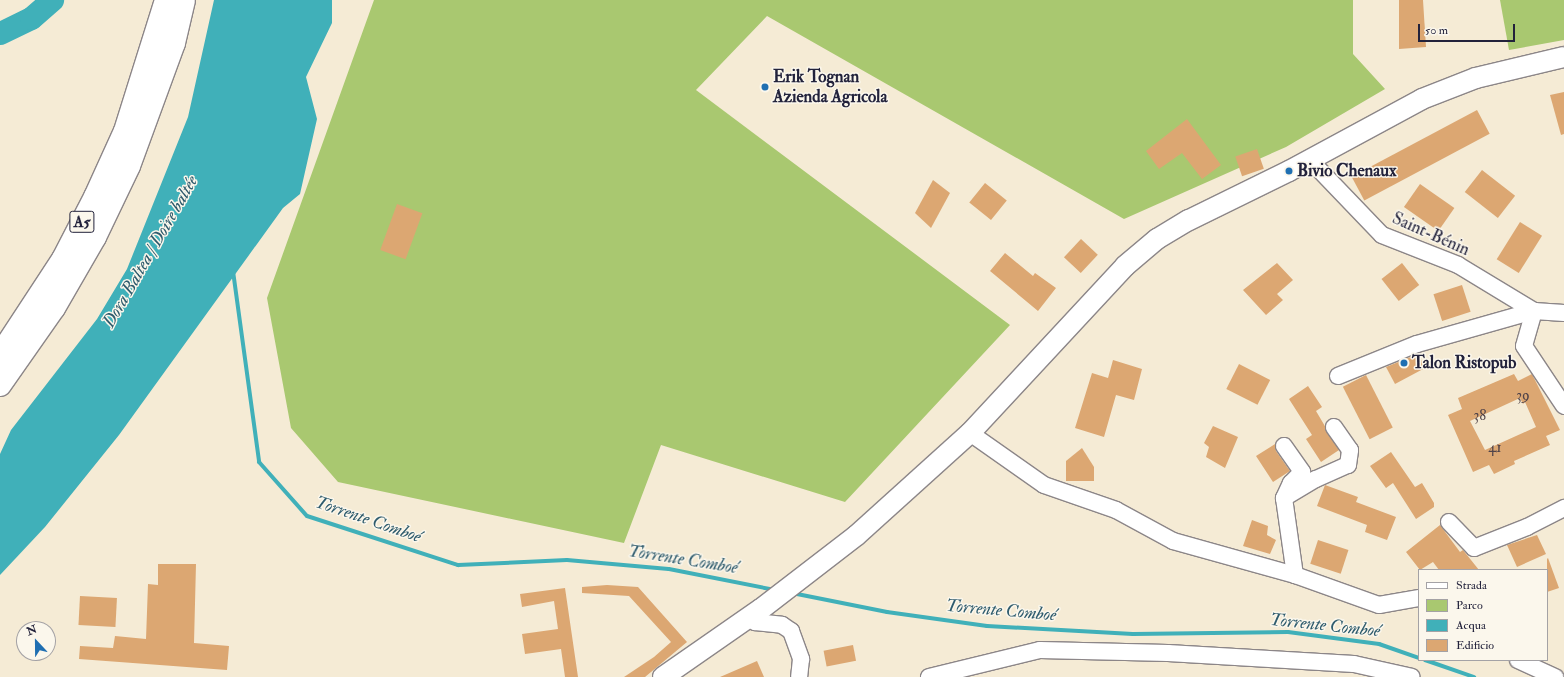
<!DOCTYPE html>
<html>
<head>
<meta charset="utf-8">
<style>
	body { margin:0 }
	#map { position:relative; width:1564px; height:677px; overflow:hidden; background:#f5ebd5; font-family:"IM FELL Double Pica",serif }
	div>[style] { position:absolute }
	.green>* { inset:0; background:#a9c870 }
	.water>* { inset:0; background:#40b0b9 }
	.stream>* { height:4px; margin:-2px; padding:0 2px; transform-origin:2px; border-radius:2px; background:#40b0b9 }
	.river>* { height:23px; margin:-11.5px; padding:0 11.5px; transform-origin:11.5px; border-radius:11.5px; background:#40b0b9 }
	.building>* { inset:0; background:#dca772; transform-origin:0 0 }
	.roads { filter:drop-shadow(1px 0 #8c8688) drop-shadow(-1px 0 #8c8688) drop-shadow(0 1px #8c8688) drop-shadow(0 -1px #8c8688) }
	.minor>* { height:16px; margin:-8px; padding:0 8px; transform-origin:8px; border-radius:8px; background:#fff }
	.major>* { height:20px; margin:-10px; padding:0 10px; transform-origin:10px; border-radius:10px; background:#fff }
	.highway>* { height:22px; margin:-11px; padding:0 11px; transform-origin:11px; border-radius:11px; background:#fff }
	.dots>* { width:11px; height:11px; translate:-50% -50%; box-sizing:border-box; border:2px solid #fbf7ec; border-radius:50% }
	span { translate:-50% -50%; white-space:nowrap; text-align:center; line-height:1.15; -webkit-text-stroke:3px #fbf7ec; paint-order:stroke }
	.number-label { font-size:15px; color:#504349 }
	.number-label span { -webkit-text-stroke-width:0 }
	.shield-label span { padding:1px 3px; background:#fbf7ec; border:1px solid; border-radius:3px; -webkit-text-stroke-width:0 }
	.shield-label { font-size:16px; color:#22223b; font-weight:700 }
	.poi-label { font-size:17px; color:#22223b; font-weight:700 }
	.left { translate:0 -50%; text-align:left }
	.street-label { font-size:17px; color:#22223b }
	.water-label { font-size:18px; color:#2e5b6d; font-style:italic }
	.legend { position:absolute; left:1418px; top:569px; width:130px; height:92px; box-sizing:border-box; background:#fbf7ec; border:1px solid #a4a2a5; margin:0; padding:5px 7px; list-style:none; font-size:12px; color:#22223b }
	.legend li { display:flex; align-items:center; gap:8px; height:20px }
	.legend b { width:20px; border:1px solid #a4a2a5 }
	.north { position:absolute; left:16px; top:621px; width:40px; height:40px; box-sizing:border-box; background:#fbf7ec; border:1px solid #a4a2a5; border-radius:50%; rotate:338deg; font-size:11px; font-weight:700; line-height:16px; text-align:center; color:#22223b }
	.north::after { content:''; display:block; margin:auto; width:14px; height:18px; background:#1f6fb2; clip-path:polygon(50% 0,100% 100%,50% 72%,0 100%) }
	.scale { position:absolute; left:1418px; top:24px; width:97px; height:18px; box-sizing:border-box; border:2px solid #22223b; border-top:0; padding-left:5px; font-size:12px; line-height:14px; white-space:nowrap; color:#22223b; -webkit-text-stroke:3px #fbf7ec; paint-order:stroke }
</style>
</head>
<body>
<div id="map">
	<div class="green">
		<i style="clip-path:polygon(374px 0,1353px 0,1353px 54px,1385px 89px,1286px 147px,1124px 219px,767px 16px,696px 90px,1010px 325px,845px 502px,661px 445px,624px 543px,338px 482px,291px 428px,267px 298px)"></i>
		<i style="clip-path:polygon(1500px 0,1564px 0,1564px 40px,1509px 50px)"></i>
	</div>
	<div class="water">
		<i style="clip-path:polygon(214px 0,332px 0,332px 23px,306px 77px,317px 119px,300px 194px,283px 208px,119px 435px,45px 527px,0 575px,0 454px,11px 430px,97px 319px,127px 269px,188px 117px)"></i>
	</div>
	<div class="stream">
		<i style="left:233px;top:271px;width:193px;rotate:82.2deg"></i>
		<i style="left:259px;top:462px;width:72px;rotate:48.4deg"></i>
		<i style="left:307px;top:516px;width:159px;rotate:18deg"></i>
		<i style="left:458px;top:565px;width:109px;rotate:-2.6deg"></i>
		<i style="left:567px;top:560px;width:102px;rotate:5deg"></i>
		<i style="left:669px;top:569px;width:108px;rotate:11.2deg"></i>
		<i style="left:792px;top:593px;width:97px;rotate:11.3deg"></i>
		<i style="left:887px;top:612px;width:101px;rotate:8deg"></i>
		<i style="left:987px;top:626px;width:146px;rotate:3.1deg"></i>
		<i style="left:1133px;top:634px;width:155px;rotate:-0.7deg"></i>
		<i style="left:1288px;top:632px;width:92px;rotate:7.5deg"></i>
		<i style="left:1379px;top:644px;width:42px;rotate:19.3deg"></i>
		<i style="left:1425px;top:660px;width:52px;rotate:19.1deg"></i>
	</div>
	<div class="river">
		<i style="left:0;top:33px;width:34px;rotate:-26deg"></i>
		<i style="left:31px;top:18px;width:28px;rotate:-41deg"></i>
	</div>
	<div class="building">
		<i style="clip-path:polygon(1399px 0,1423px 0,1426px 47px,1399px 49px)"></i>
		<i style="clip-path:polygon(1564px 92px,1564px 134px,1561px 135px,1550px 95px)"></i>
		<i style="left:1477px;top:110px;width:27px;height:142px;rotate:62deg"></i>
		<i style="clip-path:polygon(1187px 119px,1221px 165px,1202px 179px,1182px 153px,1159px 169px,1146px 151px)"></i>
		<i style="left:1257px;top:149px;width:21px;height:23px;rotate:71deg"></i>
		<i style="left:1482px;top:170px;width:42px;height:28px;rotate:38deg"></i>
		<i style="clip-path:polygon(933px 180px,950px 193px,931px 228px,915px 213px)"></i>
		<i style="left:985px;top:183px;width:28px;height:25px;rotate:39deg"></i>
		<i style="left:1420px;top:184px;width:42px;height:28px;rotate:35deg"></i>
		<i style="left:397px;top:204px;width:27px;height:49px;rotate:20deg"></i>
		<i style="left:1520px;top:222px;width:26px;height:44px;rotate:32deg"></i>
		<i style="left:1081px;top:239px;width:23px;height:25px;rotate:43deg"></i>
		<i style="clip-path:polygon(1005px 253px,1033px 276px,1035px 273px,1056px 288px,1038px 311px,990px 271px)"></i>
		<i style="clip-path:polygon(1277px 263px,1293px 280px,1277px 294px,1283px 300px,1266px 315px,1243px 290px)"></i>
		<i style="left:1402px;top:263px;width:28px;height:26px;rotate:52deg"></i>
		<i style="left:1462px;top:285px;width:28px;height:30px;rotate:72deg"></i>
		<i style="clip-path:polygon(1418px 354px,1425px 368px,1395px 384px,1386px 367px)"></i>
		<i style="clip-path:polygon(1113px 360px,1142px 369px,1134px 400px,1116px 395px,1104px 437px,1075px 428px,1092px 373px,1108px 378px)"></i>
		<i style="left:1239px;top:364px;width:35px;height:28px;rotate:27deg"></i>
		<i style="clip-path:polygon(evenodd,1514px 374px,1518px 381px,1532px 374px,1560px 430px,1546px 436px,1550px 445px,1514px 461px,1515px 464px,1494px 474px,1489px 465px,1473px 472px,1448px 415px,1462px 409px,1458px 398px,1514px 374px,1520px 398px,1523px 404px,1525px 402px,1536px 427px,1485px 450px,1470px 421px,1520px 398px)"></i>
		<i style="left:1366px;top:375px;width:59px;height:26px;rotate:63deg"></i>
		<i style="clip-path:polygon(1308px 386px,1322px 407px,1316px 411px,1339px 450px,1321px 462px,1306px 439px,1312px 435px,1289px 399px)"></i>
		<i style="clip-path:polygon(1213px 426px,1238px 437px,1225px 468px,1206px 457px,1209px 447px,1204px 443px)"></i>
		<i style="clip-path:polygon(1275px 444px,1276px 451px,1290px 471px,1273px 482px,1256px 456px)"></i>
		<i style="clip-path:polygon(1082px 448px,1094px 467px,1094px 481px,1066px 481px,1066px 461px)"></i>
		<i style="clip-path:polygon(1391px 452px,1415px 487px,1422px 483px,1434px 503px,1434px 507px,1416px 519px,1393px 483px,1386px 488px,1370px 466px)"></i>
		<i style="clip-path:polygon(1325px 485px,1358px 497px,1356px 502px,1396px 517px,1387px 540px,1365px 532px,1367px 525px,1317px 506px)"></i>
		<i style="clip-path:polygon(1252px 520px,1268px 526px,1267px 535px,1276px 540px,1270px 554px,1243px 546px)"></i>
		<i style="clip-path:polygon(1440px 525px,1460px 552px,1463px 550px,1479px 570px,1439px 570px,1433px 562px,1420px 570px,1406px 552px)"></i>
		<i style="clip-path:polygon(1537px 535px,1546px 554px,1517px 567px,1507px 545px)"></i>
		<i style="left:1318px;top:540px;width:32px;height:25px;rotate:18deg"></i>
		<i style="clip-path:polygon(1548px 558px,1559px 588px,1547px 592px,1547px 559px)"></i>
		<i style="clip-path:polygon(158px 564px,196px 564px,194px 643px,229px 646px,227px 670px,79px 659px,80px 646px,113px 648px,115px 636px,146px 639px,148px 584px,158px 585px)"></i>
		<i style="clip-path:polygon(607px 585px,638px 587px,687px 642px,645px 677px,624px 677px,654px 657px,671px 642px,629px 596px,582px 593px,582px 587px)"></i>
		<i style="clip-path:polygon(565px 588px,578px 677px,565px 677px,561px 649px,525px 654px,522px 634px,558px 629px,554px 601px,522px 607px,520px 594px)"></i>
		<i style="left:80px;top:596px;width:37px;height:29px;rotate:3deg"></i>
		<i style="left:853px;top:645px;width:16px;height:30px;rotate:79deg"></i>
		<i style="clip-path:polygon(757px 661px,764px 677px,720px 677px)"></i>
	</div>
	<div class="roads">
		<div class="minor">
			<i style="left:1309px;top:159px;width:105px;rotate:46.2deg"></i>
			<i style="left:1382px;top:235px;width:82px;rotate:21.5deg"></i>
			<i style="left:1458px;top:265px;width:89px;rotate:31.2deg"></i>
			<i style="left:1534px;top:311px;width:30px;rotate:4deg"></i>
			<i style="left:1338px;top:376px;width:85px;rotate:-22.1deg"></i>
			<i style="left:1417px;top:344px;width:122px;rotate:-15.8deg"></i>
			<i style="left:1534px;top:311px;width:36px;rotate:106deg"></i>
			<i style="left:1524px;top:346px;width:72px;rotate:56.3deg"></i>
			<i style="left:970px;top:433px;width:90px;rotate:35.1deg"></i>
			<i style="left:1044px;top:485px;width:76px;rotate:19.1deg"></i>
			<i style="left:1116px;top:510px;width:65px;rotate:28.5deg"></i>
			<i style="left:1173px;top:541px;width:127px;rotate:15.6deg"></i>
			<i style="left:1295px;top:575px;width:89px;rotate:19.7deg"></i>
			<i style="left:1379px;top:605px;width:41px;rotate:-9.9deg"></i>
			<i style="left:1284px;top:446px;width:32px;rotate:55deg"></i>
			<i style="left:1302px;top:472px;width:16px;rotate:135deg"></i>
			<i style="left:1291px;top:483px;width:17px;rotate:115deg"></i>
			<i style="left:1284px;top:498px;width:78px;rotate:81.9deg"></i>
			<i style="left:1284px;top:498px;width:37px;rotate:-31deg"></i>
			<i style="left:1316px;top:479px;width:35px;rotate:-24deg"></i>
			<i style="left:1348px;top:465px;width:15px;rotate:-82deg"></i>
			<i style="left:1350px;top:450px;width:28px;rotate:-125deg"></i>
			<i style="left:1449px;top:522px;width:36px;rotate:46deg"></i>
			<i style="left:1474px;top:548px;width:57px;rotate:-21.6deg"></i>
			<i style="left:1527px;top:527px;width:42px;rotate:-27.2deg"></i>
			<i style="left:749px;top:617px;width:8px;rotate:40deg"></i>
			<i style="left:755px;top:622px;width:27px;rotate:6deg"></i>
			<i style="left:782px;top:625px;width:11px;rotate:34deg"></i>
			<i style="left:791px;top:631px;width:30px;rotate:70deg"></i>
			<i style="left:801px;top:659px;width:18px;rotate:96deg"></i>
			<i style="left:1518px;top:660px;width:41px;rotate:24.7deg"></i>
			<i style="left:929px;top:677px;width:114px;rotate:-13.7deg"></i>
			<i style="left:1040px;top:650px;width:128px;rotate:1.3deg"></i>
			<i style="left:1168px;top:653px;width:186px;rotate:3.4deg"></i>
			<i style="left:1354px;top:664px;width:59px;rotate:12.6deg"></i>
		</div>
		<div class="major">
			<i style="left:663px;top:677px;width:119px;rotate:-34.8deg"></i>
			<i style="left:761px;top:609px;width:121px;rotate:-37.6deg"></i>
			<i style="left:857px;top:535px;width:152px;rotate:-42.1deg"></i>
			<i style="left:970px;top:433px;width:228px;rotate:-47.1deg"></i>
			<i style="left:1125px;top:266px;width:42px;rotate:-40.2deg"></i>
			<i style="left:1157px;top:239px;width:37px;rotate:-31deg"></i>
			<i style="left:1189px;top:220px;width:111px;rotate:-26.1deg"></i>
			<i style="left:1289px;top:171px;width:151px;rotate:-28.4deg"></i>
			<i style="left:1422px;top:99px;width:58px;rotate:-21.3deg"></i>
			<i style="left:1476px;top:78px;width:90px;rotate:-13.4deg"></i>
		</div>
		<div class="highway">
			<i style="left:0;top:355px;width:115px;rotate:-56.7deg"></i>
			<i style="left:63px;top:259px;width:70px;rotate:-62.7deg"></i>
			<i style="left:95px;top:197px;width:72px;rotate:-65.6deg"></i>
			<i style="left:125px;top:131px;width:137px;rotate:-72.6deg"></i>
			<i style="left:0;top:385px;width:94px;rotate:-55deg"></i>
			<i style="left:54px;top:308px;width:82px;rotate:-60deg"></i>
			<i style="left:95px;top:237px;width:79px;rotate:-64.4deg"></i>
			<i style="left:129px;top:166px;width:131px;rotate:-69.9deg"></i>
			<i style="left:174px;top:43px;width:44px;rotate:-76.9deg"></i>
		</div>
	</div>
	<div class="dots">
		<i style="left:765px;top:87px;background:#1f6fb2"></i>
		<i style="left:1289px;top:171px;background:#1f6fb2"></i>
		<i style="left:1404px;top:363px;background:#1f6fb2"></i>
	</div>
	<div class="number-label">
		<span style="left:1523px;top:396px">39</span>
		<span style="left:1480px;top:416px">38</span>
		<span style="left:1495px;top:448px">41</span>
	</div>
	<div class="shield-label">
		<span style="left:82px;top:222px">A5</span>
	</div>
	<div class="poi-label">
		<span class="left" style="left:773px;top:87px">Erik Tognan<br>Azienda Agricola</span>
		<span class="left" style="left:1297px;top:171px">Bivio Chenaux</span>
		<span class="left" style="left:1412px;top:363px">Talon Ristopub</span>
	</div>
	<div class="street-label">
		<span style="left:1431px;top:234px;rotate:24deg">Saint-Bénin</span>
	</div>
	<div class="water-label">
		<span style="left:151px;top:252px;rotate:-60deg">Dora Baltea / Doire baltée</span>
		<span style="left:368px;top:520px;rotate:19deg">Torrente Comboé</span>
		<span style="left:683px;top:560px;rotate:9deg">Torrente Comboé</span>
		<span style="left:1001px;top:611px;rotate:5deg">Torrente Comboé</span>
		<span style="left:1325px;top:626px;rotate:6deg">Torrente Comboé</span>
	</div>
	<ul class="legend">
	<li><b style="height:5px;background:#fff"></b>Strada</li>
	<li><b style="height:11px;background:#a9c870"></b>Parco</li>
	<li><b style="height:11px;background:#40b0b9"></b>Acqua</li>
	<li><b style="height:11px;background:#dca772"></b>Edificio</li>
	</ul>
	<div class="north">N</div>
	<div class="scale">50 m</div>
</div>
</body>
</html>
